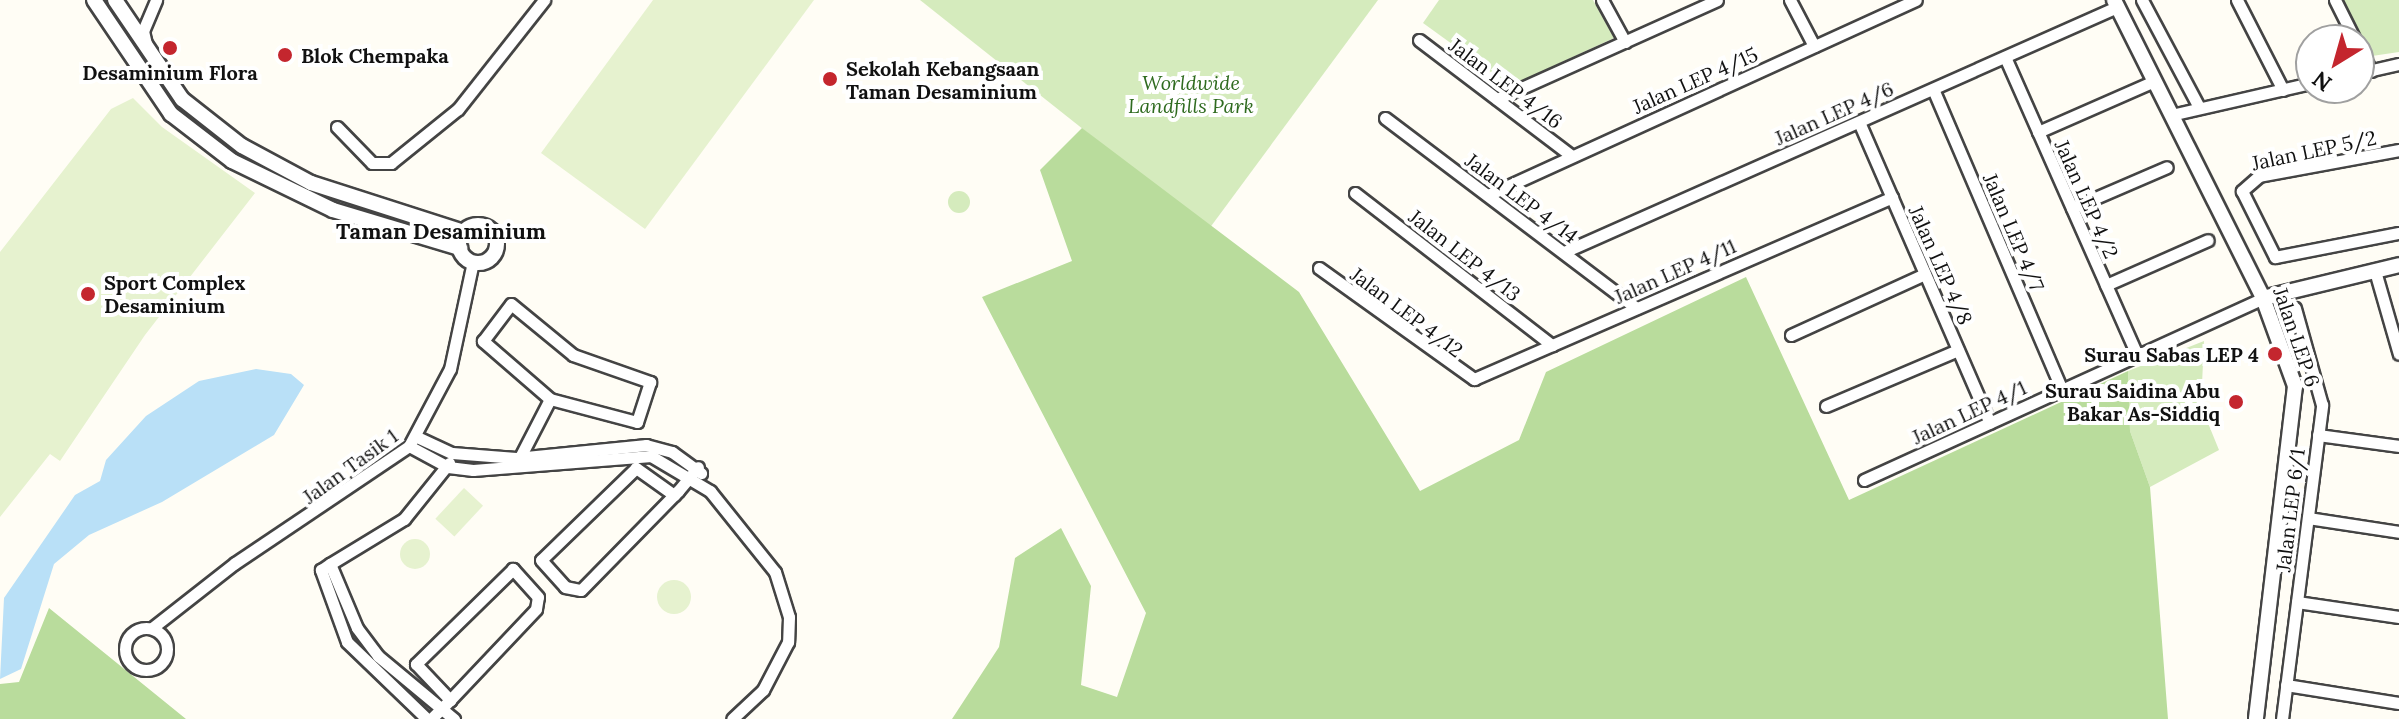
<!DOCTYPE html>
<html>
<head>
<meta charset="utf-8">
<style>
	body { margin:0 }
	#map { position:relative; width:2399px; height:719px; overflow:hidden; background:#fffdf5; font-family:Lora,serif }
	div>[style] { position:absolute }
	.green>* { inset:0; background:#d5ebbd }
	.round { border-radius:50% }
	.forest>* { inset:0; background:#b9dc9c }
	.pitch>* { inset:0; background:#e6f2cf; transform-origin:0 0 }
	.water>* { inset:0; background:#b9e0f7 }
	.roads { filter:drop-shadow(2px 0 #444) drop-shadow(-2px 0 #444) drop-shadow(0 2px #444) drop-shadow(0 -2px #444) }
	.minor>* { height:11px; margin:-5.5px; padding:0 5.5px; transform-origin:5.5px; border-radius:5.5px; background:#fff }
	.minor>.ring { margin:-5.5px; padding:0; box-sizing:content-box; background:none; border:11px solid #fff; border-radius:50% }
	.tertiary>* { height:14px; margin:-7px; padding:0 7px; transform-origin:7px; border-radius:7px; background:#fff }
	.tertiary>.ring { margin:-7px; padding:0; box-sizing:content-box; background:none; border:14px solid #fff; border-radius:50% }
	.dots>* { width:22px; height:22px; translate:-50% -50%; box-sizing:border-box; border:4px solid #fff; border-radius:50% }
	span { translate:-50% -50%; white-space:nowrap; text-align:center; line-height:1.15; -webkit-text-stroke:8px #fff; paint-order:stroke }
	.poi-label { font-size:20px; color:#111; font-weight:700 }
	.left { translate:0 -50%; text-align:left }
	.right { translate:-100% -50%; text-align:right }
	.street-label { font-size:20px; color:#111 }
	.park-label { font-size:20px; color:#2f6b1f; font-style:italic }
	.neighbourhood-label { font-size:22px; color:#111; font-weight:700 }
	.north { position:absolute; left:2295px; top:24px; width:80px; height:80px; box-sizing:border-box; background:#fff; border:2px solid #a0a0a0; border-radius:50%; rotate:217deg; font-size:22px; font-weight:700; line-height:32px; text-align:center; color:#111 }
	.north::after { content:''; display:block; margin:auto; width:28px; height:36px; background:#c4262e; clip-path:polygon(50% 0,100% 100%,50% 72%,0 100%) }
</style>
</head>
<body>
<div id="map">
	<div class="green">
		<i style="clip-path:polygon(920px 0,1378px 0,1209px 229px)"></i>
		<i style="clip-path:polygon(1439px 0,1593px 0,1614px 38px,1510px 86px,1423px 23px)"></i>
		<i style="clip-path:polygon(2342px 0,2399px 0,2399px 52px,2372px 56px)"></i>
		<i class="round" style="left:948px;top:191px;width:22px;height:22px"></i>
		<i style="clip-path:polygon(2204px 341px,2201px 406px,2219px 450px,2150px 487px,2130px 431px,2128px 371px)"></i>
	</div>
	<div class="forest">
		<i style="clip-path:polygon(1082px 128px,1299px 292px,1420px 491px,1519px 440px,1546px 372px,1746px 277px,1849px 500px,2128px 371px,2130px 431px,2150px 487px,2168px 719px,952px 719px,999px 647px,1015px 558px,1061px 528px,1091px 586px,1081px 685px,1117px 697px,1146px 613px,982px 297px,1072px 261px,1040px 170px)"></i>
		<i style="clip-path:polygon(49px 608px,186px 719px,0 719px,0 684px,19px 682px)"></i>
	</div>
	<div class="pitch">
		<i style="clip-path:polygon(653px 0,814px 0,645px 229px,541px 153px)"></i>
		<i style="clip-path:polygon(133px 98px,162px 127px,255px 193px,145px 335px,60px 461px,50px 454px,0 517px,0 252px,111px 109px)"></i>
		<i style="left:464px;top:488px;width:26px;height:42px;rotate:43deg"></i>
		<i class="round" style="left:400px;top:539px;width:30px;height:30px"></i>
		<i class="round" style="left:657px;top:580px;width:34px;height:34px"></i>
	</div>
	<div class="water">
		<i style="clip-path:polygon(256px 369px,291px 374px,304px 385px,274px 435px,162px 502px,89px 535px,54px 564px,21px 669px,0 679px,4px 598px,75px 495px,100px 481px,106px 460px,146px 416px,199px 381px)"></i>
	</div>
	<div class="roads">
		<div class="minor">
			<i style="left:1602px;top:0;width:48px;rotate:61.3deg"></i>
			<i style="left:1790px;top:0;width:52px;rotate:62.4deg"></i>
			<i style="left:2142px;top:0;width:121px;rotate:62deg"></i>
			<i style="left:2237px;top:0;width:101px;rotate:62.9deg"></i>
			<i style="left:2335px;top:0;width:45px;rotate:63.4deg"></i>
			<i style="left:1419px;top:40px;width:192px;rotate:37.2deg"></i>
			<i style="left:146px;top:44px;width:13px;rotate:-103deg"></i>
			<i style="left:143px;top:31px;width:34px;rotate:-67deg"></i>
			<i style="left:2359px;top:48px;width:26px;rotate:62deg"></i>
			<i style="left:2005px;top:57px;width:326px;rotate:66.1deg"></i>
			<i style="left:2359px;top:73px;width:41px;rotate:-12.7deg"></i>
			<i style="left:1933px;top:89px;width:327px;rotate:66.8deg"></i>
			<i style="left:1497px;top:99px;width:241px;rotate:-24.2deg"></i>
			<i style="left:2171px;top:115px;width:144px;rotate:-12.9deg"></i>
			<i style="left:1385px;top:118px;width:315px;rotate:37.1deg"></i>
			<i style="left:1859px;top:122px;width:328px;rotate:66.5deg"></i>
			<i style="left:337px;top:127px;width:50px;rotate:45.8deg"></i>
			<i style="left:372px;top:163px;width:19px"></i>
			<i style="left:391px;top:163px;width:86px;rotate:-38.9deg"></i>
			<i style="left:458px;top:109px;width:139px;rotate:-51.7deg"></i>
			<i style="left:2038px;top:132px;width:127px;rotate:-23.7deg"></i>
			<i style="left:2399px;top:150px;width:142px;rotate:169.5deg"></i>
			<i style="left:2259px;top:176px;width:23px;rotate:139deg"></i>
			<i style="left:2242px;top:191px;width:74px;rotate:63.4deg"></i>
			<i style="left:2275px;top:257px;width:126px;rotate:-11deg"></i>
			<i style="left:1355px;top:193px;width:249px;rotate:37.7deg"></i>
			<i style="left:1488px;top:195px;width:470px;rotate:-24.5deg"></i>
			<i style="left:2072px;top:208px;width:103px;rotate:-23.3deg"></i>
			<i style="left:1564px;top:252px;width:605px;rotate:-23.9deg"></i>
			<i style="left:1319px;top:268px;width:191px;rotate:35.6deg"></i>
			<i style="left:1474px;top:379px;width:456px;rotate:-23.5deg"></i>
			<i style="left:2375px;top:271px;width:86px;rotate:73.9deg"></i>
			<i style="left:2106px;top:285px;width:111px;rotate:-23.8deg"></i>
			<i style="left:511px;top:304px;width:80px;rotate:39.4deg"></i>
			<i style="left:573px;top:355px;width:82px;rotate:19.3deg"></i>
			<i style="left:650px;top:382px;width:42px;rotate:108deg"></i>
			<i style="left:637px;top:422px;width:90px;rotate:-165.2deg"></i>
			<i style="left:550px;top:399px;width:89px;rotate:-139.1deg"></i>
			<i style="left:483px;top:341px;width:46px;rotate:-52.9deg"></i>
			<i style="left:1791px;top:335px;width:147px;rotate:-24.5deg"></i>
			<i style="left:1826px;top:406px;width:143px;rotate:-23deg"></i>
			<i style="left:2318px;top:435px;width:82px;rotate:7.7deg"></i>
			<i style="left:417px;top:437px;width:38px;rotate:25deg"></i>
			<i style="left:452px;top:453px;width:64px;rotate:4.5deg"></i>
			<i style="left:516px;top:458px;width:131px;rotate:-5.7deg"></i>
			<i style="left:646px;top:445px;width:27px;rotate:15deg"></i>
			<i style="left:672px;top:452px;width:36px;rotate:36deg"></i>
			<i style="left:409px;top:446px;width:44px;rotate:28.3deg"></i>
			<i style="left:448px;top:467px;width:25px;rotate:7deg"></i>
			<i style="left:473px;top:470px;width:179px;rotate:-4.5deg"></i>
			<i style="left:651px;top:456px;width:69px;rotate:30.7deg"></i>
			<i style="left:710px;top:491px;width:104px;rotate:51.3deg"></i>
			<i style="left:775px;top:572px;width:47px;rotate:72.7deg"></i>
			<i style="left:789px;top:617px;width:25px;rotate:92deg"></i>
			<i style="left:788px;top:642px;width:54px;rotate:117.5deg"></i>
			<i style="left:763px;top:690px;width:42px;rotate:136.9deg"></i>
			<i style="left:516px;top:465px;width:74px;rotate:-62.7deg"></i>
			<i style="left:1864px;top:480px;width:439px;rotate:-24.5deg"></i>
			<i style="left:674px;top:495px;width:47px;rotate:-144.6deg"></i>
			<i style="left:636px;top:468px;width:132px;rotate:135.9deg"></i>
			<i style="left:541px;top:560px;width:36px;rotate:48deg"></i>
			<i style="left:565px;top:587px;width:16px;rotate:11deg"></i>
			<i style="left:581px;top:590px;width:133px;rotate:-45.6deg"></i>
			<i style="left:674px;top:495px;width:6px;rotate:-45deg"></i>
			<i style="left:678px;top:491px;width:31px;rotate:-50deg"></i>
			<i style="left:2308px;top:518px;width:92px;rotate:8.7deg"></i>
			<i style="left:330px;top:564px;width:87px;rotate:-31.3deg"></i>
			<i style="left:404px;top:519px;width:72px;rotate:-51.2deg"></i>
			<i style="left:2297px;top:602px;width:103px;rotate:8.4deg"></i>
			<i class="ring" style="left:125px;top:628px;width:31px;height:31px"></i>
			<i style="left:152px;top:628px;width:105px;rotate:-38.1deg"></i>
			<i style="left:235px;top:563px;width:210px;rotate:-33.9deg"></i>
			<i style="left:409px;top:446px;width:87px;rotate:-62deg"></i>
			<i style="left:450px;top:369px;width:109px;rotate:-77.9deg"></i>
			<i style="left:2286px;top:685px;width:114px;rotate:9.1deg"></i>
			<i style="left:427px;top:719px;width:111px;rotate:-136.1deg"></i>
			<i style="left:347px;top:642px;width:77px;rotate:-109.9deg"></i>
			<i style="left:321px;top:570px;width:11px;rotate:-34deg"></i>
			<i style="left:330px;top:564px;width:69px;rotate:67.1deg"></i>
			<i style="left:357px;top:628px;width:35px;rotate:53deg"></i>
			<i style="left:378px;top:656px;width:99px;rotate:39.7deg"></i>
			<i style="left:431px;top:719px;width:27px;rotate:-45deg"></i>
			<i style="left:450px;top:700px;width:125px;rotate:-46.6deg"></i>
			<i style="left:536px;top:609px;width:12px;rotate:-81deg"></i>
			<i style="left:538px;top:597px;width:38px;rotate:-132deg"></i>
			<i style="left:513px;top:569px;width:136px;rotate:135.6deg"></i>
			<i style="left:416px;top:664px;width:50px;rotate:46.6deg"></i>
			<i style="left:2282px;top:719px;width:317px;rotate:-82.7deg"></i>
			<i style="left:2322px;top:405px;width:101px;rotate:-105.6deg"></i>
		</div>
		<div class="tertiary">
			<i style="left:94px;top:0;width:138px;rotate:56deg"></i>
			<i style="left:171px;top:114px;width:77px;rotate:37.6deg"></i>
			<i style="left:232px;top:161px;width:112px;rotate:25.9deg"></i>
			<i style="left:333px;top:210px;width:133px;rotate:16.7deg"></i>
			<i style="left:115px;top:0;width:120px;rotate:55.9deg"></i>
			<i style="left:182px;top:99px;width:76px;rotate:38.1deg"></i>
			<i style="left:242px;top:146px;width:78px;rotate:28.2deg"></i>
			<i style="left:311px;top:183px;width:161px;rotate:17.8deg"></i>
			<i style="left:2114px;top:0;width:333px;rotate:63.4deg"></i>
			<i style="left:2263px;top:298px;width:94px;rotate:70deg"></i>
			<i style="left:2295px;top:386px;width:335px;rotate:96.7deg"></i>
			<i class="ring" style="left:459px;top:225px;width:24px;height:24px"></i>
			<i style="left:2263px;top:298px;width:140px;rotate:-13.6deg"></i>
		</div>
	</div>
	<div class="dots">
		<i style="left:170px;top:48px;background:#c4262e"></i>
		<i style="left:285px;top:55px;background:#c4262e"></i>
		<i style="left:830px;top:79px;background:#c4262e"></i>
		<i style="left:88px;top:294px;background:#c4262e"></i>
		<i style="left:2275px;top:354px;background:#c4262e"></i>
		<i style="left:2236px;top:402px;background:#c4262e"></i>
	</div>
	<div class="poi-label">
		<span class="left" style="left:301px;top:55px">Blok Chempaka</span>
		<span class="left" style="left:846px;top:80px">Sekolah Kebangsaan<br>Taman Desaminium</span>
		<span style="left:170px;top:72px">Desaminium Flora</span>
		<span class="left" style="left:104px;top:294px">Sport Complex<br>Desaminium</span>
		<span class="right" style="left:2259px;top:354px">Surau Sabas LEP 4</span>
		<span class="right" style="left:2220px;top:402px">Surau Saidina Abu<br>Bakar As-Siddiq</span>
	</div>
	<div class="street-label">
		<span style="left:1695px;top:80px;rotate:-24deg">Jalan LEP 4/15</span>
		<span style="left:1506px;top:83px;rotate:37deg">Jalan LEP 4/16</span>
		<span style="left:1834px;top:113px;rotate:-24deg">Jalan LEP 4/6</span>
		<span style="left:2314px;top:150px;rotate:-12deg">Jalan LEP 5/2</span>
		<span style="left:1522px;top:198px;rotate:37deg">Jalan LEP 4/14</span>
		<span style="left:2087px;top:199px;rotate:66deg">Jalan LEP 4/2</span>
		<span style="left:2014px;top:232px;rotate:67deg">Jalan LEP 4/7</span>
		<span style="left:1465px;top:255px;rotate:38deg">Jalan LEP 4/13</span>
		<span style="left:1941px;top:265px;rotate:66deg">Jalan LEP 4/8</span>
		<span style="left:1675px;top:271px;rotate:-24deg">Jalan LEP 4/11</span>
		<span style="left:1407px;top:312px;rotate:37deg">Jalan LEP 4/12</span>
		<span style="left:2297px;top:337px;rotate:71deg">Jalan LEP 6</span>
		<span style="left:1969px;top:412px;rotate:-25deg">Jalan LEP 4/1</span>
		<span style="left:350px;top:466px;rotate:-36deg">Jalan Tasik 1</span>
		<span style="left:2290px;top:510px;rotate:-83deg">Jalan LEP 6/1</span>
	</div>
	<div class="park-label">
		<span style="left:1191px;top:94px">Worldwide<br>Landfills Park</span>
	</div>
	<div class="neighbourhood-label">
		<span style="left:441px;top:232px">Taman Desaminium</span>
	</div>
	<div class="north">N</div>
</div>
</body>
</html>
